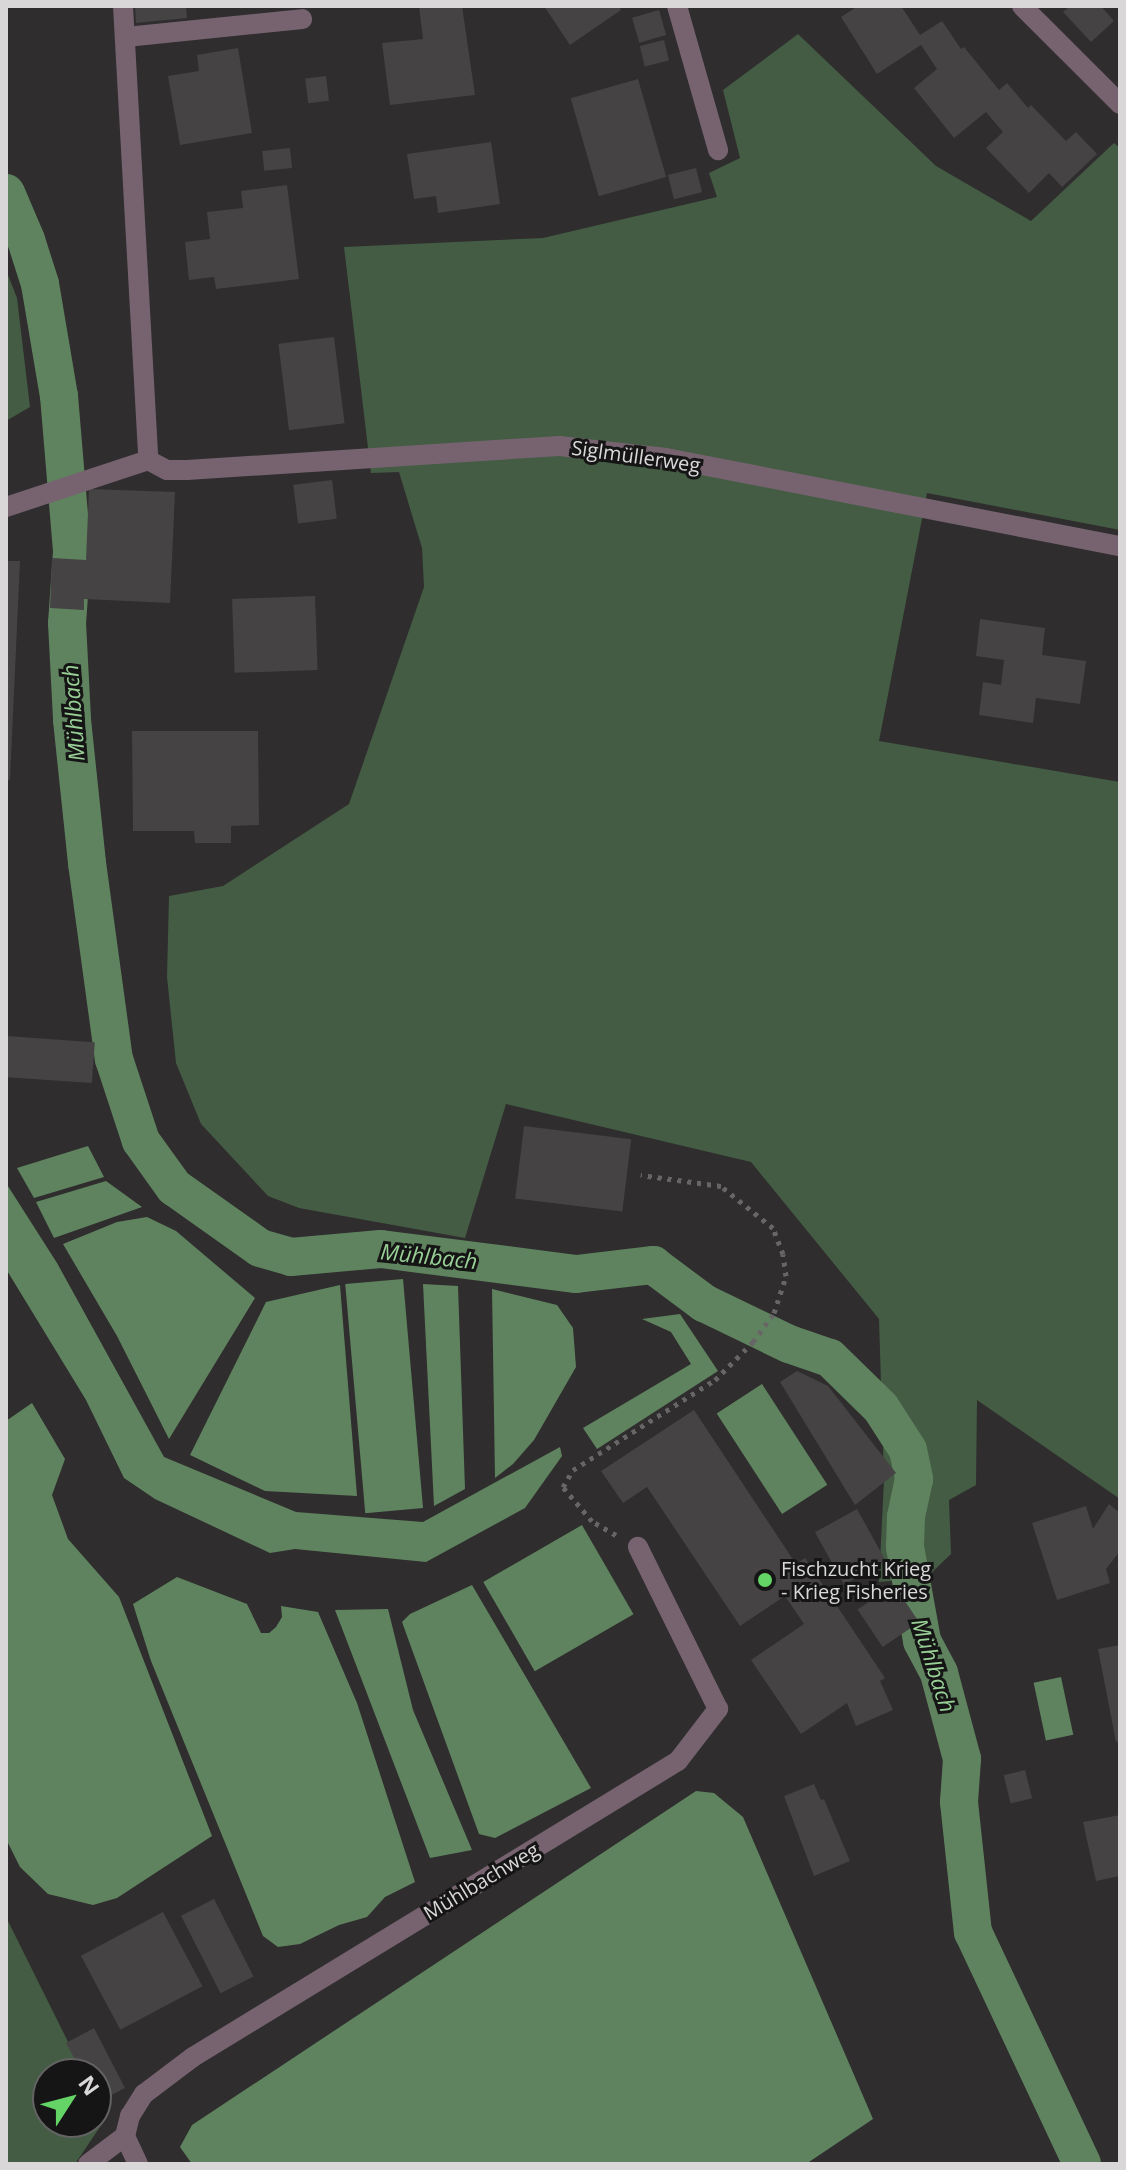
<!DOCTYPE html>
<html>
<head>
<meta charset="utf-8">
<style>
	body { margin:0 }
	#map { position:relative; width:1126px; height:2170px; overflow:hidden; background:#2f2d2e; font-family:"Open Sans",sans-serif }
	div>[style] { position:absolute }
	.green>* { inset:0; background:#435c43 }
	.water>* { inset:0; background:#5f835f; transform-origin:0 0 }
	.canal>* { height:38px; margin:-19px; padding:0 19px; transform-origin:19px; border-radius:19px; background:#5f835f }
	.building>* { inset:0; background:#454344; transform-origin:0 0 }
	.path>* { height:5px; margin-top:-2.5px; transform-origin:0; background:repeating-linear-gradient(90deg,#676566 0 4px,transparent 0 10px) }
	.minor>* { height:20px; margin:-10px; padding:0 10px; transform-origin:10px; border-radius:10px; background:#76636f }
	.dots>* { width:22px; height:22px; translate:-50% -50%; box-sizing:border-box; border:4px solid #161516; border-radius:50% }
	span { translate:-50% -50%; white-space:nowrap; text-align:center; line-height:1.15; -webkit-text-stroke:6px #161516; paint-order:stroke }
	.street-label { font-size:20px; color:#d9d7d8 }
	.poi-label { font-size:20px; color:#d9d7d8 }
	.left { translate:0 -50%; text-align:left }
	.water-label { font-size:22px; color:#98d096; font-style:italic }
	.frame { position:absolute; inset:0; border:8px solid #d9d7d8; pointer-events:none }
	.north { position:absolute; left:32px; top:2058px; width:80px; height:80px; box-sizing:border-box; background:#161516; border:2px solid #646364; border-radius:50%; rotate:54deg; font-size:22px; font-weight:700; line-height:32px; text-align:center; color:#d9d7d8 }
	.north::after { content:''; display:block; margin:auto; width:28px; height:36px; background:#64d467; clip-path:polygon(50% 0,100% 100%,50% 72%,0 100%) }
</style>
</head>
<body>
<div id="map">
	<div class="green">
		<i style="clip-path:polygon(798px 34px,936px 166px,1031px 221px,1114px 143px,1120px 148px,1120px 530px,927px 493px,879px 741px,1120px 782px,1120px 1499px,977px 1400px,976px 1485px,949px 1500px,951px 1554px,926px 1578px,879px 1582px,884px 1480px,879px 1319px,751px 1162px,506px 1104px,465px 1238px,299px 1208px,268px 1196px,201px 1124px,176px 1063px,167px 977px,169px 896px,223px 886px,349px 804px,424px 587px,422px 548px,399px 472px,371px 473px,344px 247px,543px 238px,717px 197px,709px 173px,740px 158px,723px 90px)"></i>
		<i style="clip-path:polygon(6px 270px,17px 298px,30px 407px,6px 421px)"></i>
		<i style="clip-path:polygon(6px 1917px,84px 2074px,48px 2074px,48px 2122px,96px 2122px,96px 2099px,106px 2118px,75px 2164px,6px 2164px)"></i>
	</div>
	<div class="water">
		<i style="clip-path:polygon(88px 1146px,104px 1177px,34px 1198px,17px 1168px)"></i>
		<i style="clip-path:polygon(106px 1181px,142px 1207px,54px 1238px,36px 1202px)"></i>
		<i style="clip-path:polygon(6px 1183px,57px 1263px,164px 1457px,296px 1512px,423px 1522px,560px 1447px,562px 1456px,525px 1508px,426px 1562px,295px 1549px,270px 1553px,155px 1499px,124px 1478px,86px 1400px,6px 1269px)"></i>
		<i style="clip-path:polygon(147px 1217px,176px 1231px,255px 1298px,169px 1439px,117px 1336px,63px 1244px,117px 1222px)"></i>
		<i style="left:403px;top:1279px;width:230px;height:58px;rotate:85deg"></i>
		<i style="clip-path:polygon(423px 1284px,458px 1286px,465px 1489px,434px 1506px)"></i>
		<i style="clip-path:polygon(340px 1285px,357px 1496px,265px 1491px,190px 1455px,266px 1302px)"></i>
		<i style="clip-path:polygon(492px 1289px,557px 1305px,573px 1328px,576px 1367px,534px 1440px,513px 1464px,495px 1478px)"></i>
		<i style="clip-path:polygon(680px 1314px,718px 1371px,597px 1449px,583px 1428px,691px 1364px,671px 1332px,642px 1319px)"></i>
		<i style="left:762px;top:1384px;width:120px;height:54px;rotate:57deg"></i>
		<i style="clip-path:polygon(32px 1403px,65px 1459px,52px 1495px,68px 1539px,119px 1597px,212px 1836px,117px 1898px,93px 1905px,48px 1894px,20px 1867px,6px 1839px,6px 1421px)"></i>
		<i style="left:582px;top:1525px;width:103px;height:114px;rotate:60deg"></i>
		<i style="clip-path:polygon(177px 1577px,247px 1604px,261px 1633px,269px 1633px,276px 1627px,282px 1617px,281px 1606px,318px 1612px,357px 1703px,415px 1882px,385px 1897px,367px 1917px,339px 1925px,300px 1944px,278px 1947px,263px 1936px,151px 1661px,133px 1604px)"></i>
		<i style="clip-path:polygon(472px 1585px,591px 1788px,495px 1838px,479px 1834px,402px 1622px,410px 1614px)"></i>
		<i style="clip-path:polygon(388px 1609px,413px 1710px,472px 1850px,430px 1858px,335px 1610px)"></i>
		<i style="left:1061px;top:1677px;width:59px;height:28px;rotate:78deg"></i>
		<i style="clip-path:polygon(696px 1791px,714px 1793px,743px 1817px,873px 2119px,806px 2164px,192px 2164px,180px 2147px,192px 2125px)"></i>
	</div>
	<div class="canal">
		<i style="left:6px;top:193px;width:51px;rotate:66.9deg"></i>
		<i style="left:26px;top:240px;width:46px;rotate:72.3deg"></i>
		<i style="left:40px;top:284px;width:114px;rotate:80.4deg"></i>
		<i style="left:59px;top:396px;width:157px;rotate:85.2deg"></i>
		<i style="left:72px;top:552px;width:71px;rotate:94deg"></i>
		<i style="left:67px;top:623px;width:97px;rotate:87deg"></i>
		<i style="left:72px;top:720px;width:144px;rotate:84deg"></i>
		<i style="left:87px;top:863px;width:198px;rotate:82.2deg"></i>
		<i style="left:114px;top:1059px;width:86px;rotate:71.8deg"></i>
		<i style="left:141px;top:1141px;width:57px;rotate:54.3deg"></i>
		<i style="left:174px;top:1187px;width:105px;rotate:35.3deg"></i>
		<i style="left:260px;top:1248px;width:32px;rotate:16deg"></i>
		<i style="left:291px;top:1257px;width:90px;rotate:-5.1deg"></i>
		<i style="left:381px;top:1249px;width:197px;rotate:7.3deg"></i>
		<i style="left:576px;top:1274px;width:78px;rotate:-6.7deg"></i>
		<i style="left:653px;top:1265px;width:64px;rotate:36.7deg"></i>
		<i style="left:704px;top:1303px;width:94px;rotate:25.8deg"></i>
		<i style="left:789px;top:1344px;width:43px;rotate:18.9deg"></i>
		<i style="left:830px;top:1358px;width:71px;rotate:44.4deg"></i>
		<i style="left:881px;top:1408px;width:50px;rotate:57.3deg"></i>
		<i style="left:908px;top:1450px;width:30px;rotate:78deg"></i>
		<i style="left:914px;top:1479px;width:39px;rotate:102deg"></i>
		<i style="left:906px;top:1517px;width:30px;rotate:92deg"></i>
		<i style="left:905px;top:1547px;width:96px;rotate:79.7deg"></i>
		<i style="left:922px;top:1641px;width:36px;rotate:62deg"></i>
		<i style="left:939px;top:1673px;width:89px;rotate:75deg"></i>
		<i style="left:962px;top:1759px;width:43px;rotate:94deg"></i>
		<i style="left:959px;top:1802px;width:131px;rotate:83.9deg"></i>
		<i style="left:973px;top:1932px;width:256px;rotate:64.8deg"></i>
	</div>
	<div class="building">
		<i style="clip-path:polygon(135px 6px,186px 6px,187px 18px,136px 23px)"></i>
		<i style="clip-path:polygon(419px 6px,462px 6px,475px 95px,390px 105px,382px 43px,423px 39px)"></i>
		<i style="clip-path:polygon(544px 6px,619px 6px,621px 10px,570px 45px)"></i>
		<i style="clip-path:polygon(858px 6px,901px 6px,920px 35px,942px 21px,961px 49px,964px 47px,999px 90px,1007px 83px,1028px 108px,1031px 105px,1066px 141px,1076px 132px,1097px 154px,1062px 187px,1049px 173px,1029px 193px,986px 148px,1003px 132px,986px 112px,954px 138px,914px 88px,937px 69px,921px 45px,877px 74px,841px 17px)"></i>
		<i style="clip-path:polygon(1070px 6px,1101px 6px,1114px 21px,1091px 42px,1063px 12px)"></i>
		<i style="left:659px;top:10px;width:26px;height:28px;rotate:74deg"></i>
		<i style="left:664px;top:40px;width:21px;height:25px;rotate:76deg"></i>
		<i style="clip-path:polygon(238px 48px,252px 133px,180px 145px,168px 76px,199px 71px,197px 55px)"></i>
		<i style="left:326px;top:76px;width:25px;height:21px;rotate:83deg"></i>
		<i style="left:638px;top:79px;width:102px;height:70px;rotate:74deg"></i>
		<i style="clip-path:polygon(491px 142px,500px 204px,438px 213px,436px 196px,414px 199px,407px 154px)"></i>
		<i style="left:290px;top:148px;width:20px;height:28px;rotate:84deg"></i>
		<i style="left:696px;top:168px;width:25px;height:29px;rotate:76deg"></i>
		<i style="clip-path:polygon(287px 185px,299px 279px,216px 289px,214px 277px,189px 280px,185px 242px,210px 239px,207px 212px,243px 208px,241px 191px)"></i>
		<i style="left:334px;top:337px;width:87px;height:56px;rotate:83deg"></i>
		<i style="left:332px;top:480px;width:39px;height:39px;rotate:83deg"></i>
		<i style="clip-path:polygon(89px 489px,175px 492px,170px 603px,84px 599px,84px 610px,50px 608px,52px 558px,86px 560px)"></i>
		<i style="clip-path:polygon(6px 561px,20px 561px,10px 780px,6px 780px)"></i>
		<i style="left:315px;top:596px;width:74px;height:83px;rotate:88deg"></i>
		<i style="clip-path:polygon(980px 619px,1045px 628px,1042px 655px,1086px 661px,1080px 704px,1036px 698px,1033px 723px,979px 715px,983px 682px,1001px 685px,1004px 660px,976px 656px)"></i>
		<i style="clip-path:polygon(132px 731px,258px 731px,259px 825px,231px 826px,231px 843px,195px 843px,194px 831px,133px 831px)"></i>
		<i style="left:6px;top:1036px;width:89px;height:41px;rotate:4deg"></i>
		<i style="left:524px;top:1126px;width:108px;height:73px;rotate:7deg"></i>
		<i style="clip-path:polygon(797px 1371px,828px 1386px,896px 1473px,855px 1505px,780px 1382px)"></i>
		<i style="clip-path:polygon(694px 1410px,796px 1564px,805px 1558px,885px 1678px,880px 1681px,893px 1710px,856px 1726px,847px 1703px,801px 1734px,751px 1660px,804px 1624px,785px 1596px,740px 1626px,647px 1487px,623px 1503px,601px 1471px)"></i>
		<i style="clip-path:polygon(1109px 1504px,1120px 1513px,1120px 1551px,1106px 1569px,1110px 1583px,1057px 1600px,1032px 1523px,1086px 1506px,1093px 1529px)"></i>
		<i style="left:857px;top:1509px;width:60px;height:48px;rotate:61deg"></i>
		<i style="left:894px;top:1585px;width:45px;height:44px;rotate:56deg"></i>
		<i style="clip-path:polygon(1120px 1645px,1120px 1741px,1116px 1742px,1098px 1649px)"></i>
		<i style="left:1025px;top:1770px;width:29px;height:22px;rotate:76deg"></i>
		<i style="clip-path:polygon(814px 1784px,821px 1800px,824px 1799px,850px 1861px,814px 1876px,784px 1796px)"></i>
		<i style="clip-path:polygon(1120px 1815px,1120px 1876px,1096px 1881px,1083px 1822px)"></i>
		<i style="left:214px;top:1899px;width:87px;height:37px;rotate:63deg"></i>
		<i style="left:163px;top:1912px;width:84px;height:93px;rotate:62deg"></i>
		<i style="clip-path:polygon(94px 2028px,125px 2088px,98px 2102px,96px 2074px,83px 2074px,66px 2043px)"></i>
	</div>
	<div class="path">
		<i style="left:616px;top:1535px;width:28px;rotate:-150deg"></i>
		<i style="left:592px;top:1521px;width:45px;rotate:-130.5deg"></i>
		<i style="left:563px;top:1487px;width:20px;rotate:-60deg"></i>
		<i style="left:573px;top:1470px;width:168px;rotate:-32.4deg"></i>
		<i style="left:715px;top:1380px;width:54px;rotate:-45deg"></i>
		<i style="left:753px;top:1342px;width:36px;rotate:-54deg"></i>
		<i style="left:774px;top:1313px;width:39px;rotate:-72deg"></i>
		<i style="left:786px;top:1276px;width:22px;rotate:-98deg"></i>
		<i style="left:783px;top:1254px;width:28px;rotate:-111deg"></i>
		<i style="left:773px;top:1228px;width:67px;rotate:-141.1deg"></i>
		<i style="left:721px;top:1186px;width:81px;rotate:-172.2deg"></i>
	</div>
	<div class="minor">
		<i style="left:123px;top:6px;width:455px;rotate:86.8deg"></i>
		<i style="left:148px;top:460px;width:21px;rotate:28deg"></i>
		<i style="left:167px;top:470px;width:20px"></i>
		<i style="left:187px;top:470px;width:373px;rotate:-3.7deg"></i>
		<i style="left:559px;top:446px;width:108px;rotate:6.4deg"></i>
		<i style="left:666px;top:458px;width:462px;rotate:11deg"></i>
		<i style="left:677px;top:6px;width:150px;rotate:74.1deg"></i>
		<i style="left:1022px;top:6px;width:139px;rotate:45deg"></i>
		<i style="left:126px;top:37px;width:177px;rotate:-5.8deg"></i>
		<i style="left:6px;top:507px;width:150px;rotate:-18.3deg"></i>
		<i style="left:88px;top:2164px;width:46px;rotate:-37.1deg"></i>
		<i style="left:138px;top:2164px;width:31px;rotate:-115deg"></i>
		<i style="left:125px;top:2136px;width:21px;rotate:-76deg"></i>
		<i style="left:130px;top:2116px;width:26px;rotate:-58deg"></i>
		<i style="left:144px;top:2094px;width:61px;rotate:-37.1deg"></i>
		<i style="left:193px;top:2057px;width:568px;rotate:-31.4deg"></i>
		<i style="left:678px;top:1761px;width:66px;rotate:-52.4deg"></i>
		<i style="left:718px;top:1709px;width:181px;rotate:-116.3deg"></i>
	</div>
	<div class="dots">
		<i style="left:765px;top:1580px;background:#64d467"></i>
	</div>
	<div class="street-label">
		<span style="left:636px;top:456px;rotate:8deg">Siglmüllerweg</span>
		<span style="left:481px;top:1881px;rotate:-31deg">Mühlbachweg</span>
	</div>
	<div class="poi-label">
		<span class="left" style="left:781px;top:1580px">Fischzucht Krieg<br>- Krieg Fisheries</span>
	</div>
	<div class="water-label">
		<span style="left:73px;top:713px;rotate:-94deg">Mühlbach</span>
		<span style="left:429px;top:1256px;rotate:6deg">Mühlbach</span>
		<span style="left:934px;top:1665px;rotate:72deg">Mühlbach</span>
	</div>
	<div class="frame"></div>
	<div class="north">N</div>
</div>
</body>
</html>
